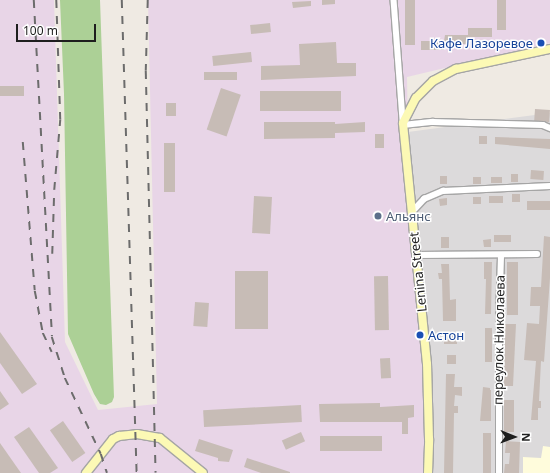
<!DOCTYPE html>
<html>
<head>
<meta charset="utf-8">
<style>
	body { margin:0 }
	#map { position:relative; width:550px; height:473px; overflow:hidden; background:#efeae3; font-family:"Noto Sans",sans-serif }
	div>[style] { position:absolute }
	.residential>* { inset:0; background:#dcdadb }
	.industrial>* { inset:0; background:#e8d5e7 }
	.education>* { inset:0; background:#fffcdc }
	.forest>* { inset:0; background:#acd096 }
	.building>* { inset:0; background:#c7bcb6; transform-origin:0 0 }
	.roads { filter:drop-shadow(1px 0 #a5a5a5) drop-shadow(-1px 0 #a5a5a5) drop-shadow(0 1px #a5a5a5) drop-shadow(0 -1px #a5a5a5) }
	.street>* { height:5.5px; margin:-2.75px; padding:0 2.75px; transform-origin:2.75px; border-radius:2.75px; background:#fff }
	.secondary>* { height:8px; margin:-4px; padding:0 4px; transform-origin:4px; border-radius:4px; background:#fcf9b5 }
	.rail>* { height:1.5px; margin-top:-0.75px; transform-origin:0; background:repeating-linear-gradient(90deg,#6c6c6c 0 8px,transparent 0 16px) }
	.dots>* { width:11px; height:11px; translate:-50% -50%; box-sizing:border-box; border:2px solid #fff; border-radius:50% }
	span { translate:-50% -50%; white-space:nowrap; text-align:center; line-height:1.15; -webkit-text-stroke:3px #fff; paint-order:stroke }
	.transit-label { font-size:13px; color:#164399 }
	.right { translate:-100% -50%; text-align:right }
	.left { translate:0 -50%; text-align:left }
	.service-label { font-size:13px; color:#4e5e75 }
	.street-label { font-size:13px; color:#1e1e1e }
	.north { position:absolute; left:494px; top:417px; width:40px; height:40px; -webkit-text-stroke:3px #fff; paint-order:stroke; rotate:91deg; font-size:11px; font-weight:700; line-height:16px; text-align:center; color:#1e1e1e }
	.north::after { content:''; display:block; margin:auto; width:14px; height:18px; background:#1e1e1e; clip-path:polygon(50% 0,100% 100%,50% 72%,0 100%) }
	.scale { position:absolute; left:16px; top:24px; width:80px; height:18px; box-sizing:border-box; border:2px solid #1e1e1e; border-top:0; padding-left:5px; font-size:12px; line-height:14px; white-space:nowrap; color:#1e1e1e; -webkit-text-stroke:3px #fff; paint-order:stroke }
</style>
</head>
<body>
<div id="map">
	<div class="residential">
		<i style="clip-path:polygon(550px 113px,550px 473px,431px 473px,408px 132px)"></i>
	</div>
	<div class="industrial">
		<i style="clip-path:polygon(0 0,54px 0,65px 342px,98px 410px,157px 404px,148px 0,550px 0,550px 43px,407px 77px,408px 132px,432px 369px,431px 473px,0 473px)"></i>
	</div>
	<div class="education">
		<i style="clip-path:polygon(543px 446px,550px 447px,550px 473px,523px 473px,523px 457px,541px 458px)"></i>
	</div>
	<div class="forest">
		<i style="clip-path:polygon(60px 0,100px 0,114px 397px,112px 402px,106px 405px,100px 404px,94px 394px,68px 334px,64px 94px)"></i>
	</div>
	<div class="building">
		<i style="clip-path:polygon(322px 0,335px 0,335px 4px,322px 5px)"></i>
		<i style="left:405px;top:0;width:10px;height:45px"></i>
		<i style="left:497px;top:0;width:9px;height:30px"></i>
		<i style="clip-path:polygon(311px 1px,311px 6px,293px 8px,292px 2px)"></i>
		<i style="left:270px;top:23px;width:9px;height:20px;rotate:84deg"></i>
		<i style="clip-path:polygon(468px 28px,492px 28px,492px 37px,468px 37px,468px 44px,445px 44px,444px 50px,421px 50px,421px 41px,444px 41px,445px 35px,468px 35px)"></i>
		<i style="clip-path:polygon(336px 42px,337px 63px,356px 63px,356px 76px,261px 80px,261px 66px,300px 65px,299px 44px)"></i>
		<i style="left:251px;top:52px;width:10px;height:39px;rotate:84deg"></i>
		<i style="left:237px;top:72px;width:8px;height:33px;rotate:90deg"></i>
		<i style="left:0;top:86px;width:24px;height:10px"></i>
		<i style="left:221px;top:88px;width:21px;height:44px;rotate:19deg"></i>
		<i style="left:341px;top:91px;width:20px;height:81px;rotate:90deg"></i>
		<i style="left:166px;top:103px;width:10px;height:13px"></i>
		<i style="left:535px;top:109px;width:15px;height:12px;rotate:4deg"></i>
		<i style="clip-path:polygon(264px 122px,335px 122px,335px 124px,365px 122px,365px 132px,335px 133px,335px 138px,264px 139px)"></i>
		<i style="left:375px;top:134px;width:9px;height:14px"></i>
		<i style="left:479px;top:136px;width:8px;height:8px"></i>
		<i style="clip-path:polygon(495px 137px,550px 139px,550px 149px,495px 144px)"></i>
		<i style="left:164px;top:143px;width:11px;height:49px"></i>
		<i style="left:531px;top:170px;width:13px;height:9px;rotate:4deg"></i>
		<i style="left:518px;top:174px;width:8px;height:7px;rotate:90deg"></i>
		<i style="left:440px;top:176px;width:7px;height:8px"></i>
		<i style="left:473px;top:177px;width:8px;height:7px"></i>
		<i style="left:502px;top:177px;width:6px;height:11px;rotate:90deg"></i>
		<i style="left:512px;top:194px;width:8px;height:8px"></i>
		<i style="left:254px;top:196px;width:18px;height:37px;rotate:3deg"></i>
		<i style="left:489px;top:196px;width:14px;height:7px"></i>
		<i style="left:473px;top:197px;width:8px;height:7px"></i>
		<i style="clip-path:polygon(447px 198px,447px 205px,440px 206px,439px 199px)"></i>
		<i style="left:527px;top:201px;width:23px;height:9px"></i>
		<i style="left:511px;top:235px;width:7px;height:17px;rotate:90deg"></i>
		<i style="clip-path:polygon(544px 236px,550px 237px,550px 278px,544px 362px,541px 361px,539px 401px,541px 401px,541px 408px,538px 408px,538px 420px,531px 420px,536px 361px,524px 360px,527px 323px,539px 324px,540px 306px,530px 306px,531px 287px,541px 287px)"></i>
		<i style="left:441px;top:237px;width:8px;height:11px"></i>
		<i style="clip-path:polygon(491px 239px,491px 247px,484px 247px,483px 240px)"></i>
		<i style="clip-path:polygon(484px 262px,492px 262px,491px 314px,485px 314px,486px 279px,484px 279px)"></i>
		<i style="left:507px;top:262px;width:11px;height:53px"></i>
		<i style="clip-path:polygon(441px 264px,449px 264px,450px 300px,456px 299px,456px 321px,443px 321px,442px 279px,439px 279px,438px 273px,442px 273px)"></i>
		<i style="left:235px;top:271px;width:33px;height:58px"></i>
		<i style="left:388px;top:276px;width:54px;height:14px;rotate:89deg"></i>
		<i style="left:195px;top:302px;width:14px;height:24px;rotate:4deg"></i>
		<i style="clip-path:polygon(505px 324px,516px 324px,513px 386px,504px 386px)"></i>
		<i style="left:485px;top:328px;width:7px;height:34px"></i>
		<i style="clip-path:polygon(0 332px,37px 384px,22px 394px,0 363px)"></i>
		<i style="left:457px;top:333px;width:11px;height:13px;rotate:90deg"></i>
		<i style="left:447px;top:355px;width:9px;height:9px"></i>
		<i style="left:390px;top:358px;width:20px;height:10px;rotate:87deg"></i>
		<i style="clip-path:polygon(446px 374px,455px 374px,454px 387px,462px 387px,462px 396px,455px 395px,454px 406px,458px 406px,458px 413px,454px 413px,453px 473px,444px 473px)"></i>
		<i style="clip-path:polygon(483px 387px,490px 388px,490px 390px,491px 390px,491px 421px,480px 421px)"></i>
		<i style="clip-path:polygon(0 391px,9px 404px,0 410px)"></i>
		<i style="left:504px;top:400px;width:10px;height:32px"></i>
		<i style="clip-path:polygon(380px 403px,380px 407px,414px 405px,414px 417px,408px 418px,408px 434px,402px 434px,402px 422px,320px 422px,319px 404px)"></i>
		<i style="left:301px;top:405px;width:17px;height:98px;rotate:87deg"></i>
		<i style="left:63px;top:421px;width:39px;height:16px;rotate:55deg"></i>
		<i style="clip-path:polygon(29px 427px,58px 468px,50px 473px,39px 473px,14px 437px)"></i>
		<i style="left:301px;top:432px;width:10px;height:21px;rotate:66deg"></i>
		<i style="left:483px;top:433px;width:8px;height:40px"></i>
		<i style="left:382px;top:436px;width:15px;height:62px;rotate:90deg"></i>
		<i style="clip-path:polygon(199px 439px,233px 450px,229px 462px,218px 461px,218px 458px,195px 451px)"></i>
		<i style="clip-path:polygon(506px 441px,520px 442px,519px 473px,504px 473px,505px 464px,509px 464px,510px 453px,505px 453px)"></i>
		<i style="clip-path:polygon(0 443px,21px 473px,0 473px)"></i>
		<i style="clip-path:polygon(247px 458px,290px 472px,290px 473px,261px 473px,244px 467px)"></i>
	</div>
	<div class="roads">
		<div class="street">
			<i style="left:394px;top:0;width:121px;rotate:85.7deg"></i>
			<i style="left:403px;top:125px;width:30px;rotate:-6deg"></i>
			<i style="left:433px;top:122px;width:110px;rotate:1.6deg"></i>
			<i style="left:543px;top:125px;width:8px;rotate:23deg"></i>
			<i style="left:412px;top:212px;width:18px;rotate:-47deg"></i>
			<i style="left:424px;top:199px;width:21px;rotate:-23deg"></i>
			<i style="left:443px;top:191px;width:107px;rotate:-2.7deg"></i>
			<i style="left:416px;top:255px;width:121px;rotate:-0.5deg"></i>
			<i style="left:499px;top:473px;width:153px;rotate:-90deg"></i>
			<i style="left:499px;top:320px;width:64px;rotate:-88.2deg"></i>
		</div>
		<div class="secondary">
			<i style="left:86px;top:473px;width:43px;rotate:-51.5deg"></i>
			<i style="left:113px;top:439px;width:7px;rotate:-27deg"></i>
			<i style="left:119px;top:436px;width:18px;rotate:-6deg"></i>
			<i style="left:137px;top:434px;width:23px;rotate:10deg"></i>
			<i style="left:160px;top:438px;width:55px;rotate:39.1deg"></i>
			<i style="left:428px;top:473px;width:34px;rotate:-88deg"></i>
			<i style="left:429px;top:439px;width:75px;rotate:-91.5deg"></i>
			<i style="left:427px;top:364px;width:242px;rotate:-95.7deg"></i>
			<i style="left:403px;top:123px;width:28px;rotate:-63deg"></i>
			<i style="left:416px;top:98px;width:24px;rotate:-45deg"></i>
			<i style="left:433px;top:81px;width:26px;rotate:-28deg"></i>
			<i style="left:456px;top:69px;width:96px;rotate:-12deg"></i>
		</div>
	</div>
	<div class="rail">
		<i style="left:34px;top:0;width:337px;rotate:86.9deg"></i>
		<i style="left:52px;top:337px;width:43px;rotate:72.4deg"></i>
		<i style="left:65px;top:378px;width:84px;rotate:64.7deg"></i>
		<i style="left:101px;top:454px;width:20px;rotate:72deg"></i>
		<i style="left:122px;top:0;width:473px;rotate:88.2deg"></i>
		<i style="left:148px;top:0;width:71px;rotate:91.6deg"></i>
		<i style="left:146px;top:71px;width:402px;rotate:88.6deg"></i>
		<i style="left:23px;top:142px;width:149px;rotate:85.4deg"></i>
		<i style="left:35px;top:291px;width:43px;rotate:79.2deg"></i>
		<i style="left:43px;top:333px;width:21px;rotate:65deg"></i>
		<i style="left:52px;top:254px;width:64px;rotate:-88.2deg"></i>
		<i style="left:54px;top:190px;width:70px;rotate:-85.1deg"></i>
		<i style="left:60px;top:120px;width:120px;rotate:-91.9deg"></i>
	</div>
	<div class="dots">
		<i style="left:541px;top:43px;background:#1a4fb4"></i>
		<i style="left:378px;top:216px;background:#5c6f8a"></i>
		<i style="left:420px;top:335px;background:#1a4fb4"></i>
	</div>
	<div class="transit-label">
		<span class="right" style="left:533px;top:43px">Кафе Лазоревое</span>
		<span class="left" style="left:428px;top:335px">Астон</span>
	</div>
	<div class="service-label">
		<span class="left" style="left:386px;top:216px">Альянс</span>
	</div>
	<div class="street-label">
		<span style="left:418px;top:272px;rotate:-96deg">Lenina Street</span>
		<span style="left:499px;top:340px;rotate:-89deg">переулок Николаева</span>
	</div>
	<div class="north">N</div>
	<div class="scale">100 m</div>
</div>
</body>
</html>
